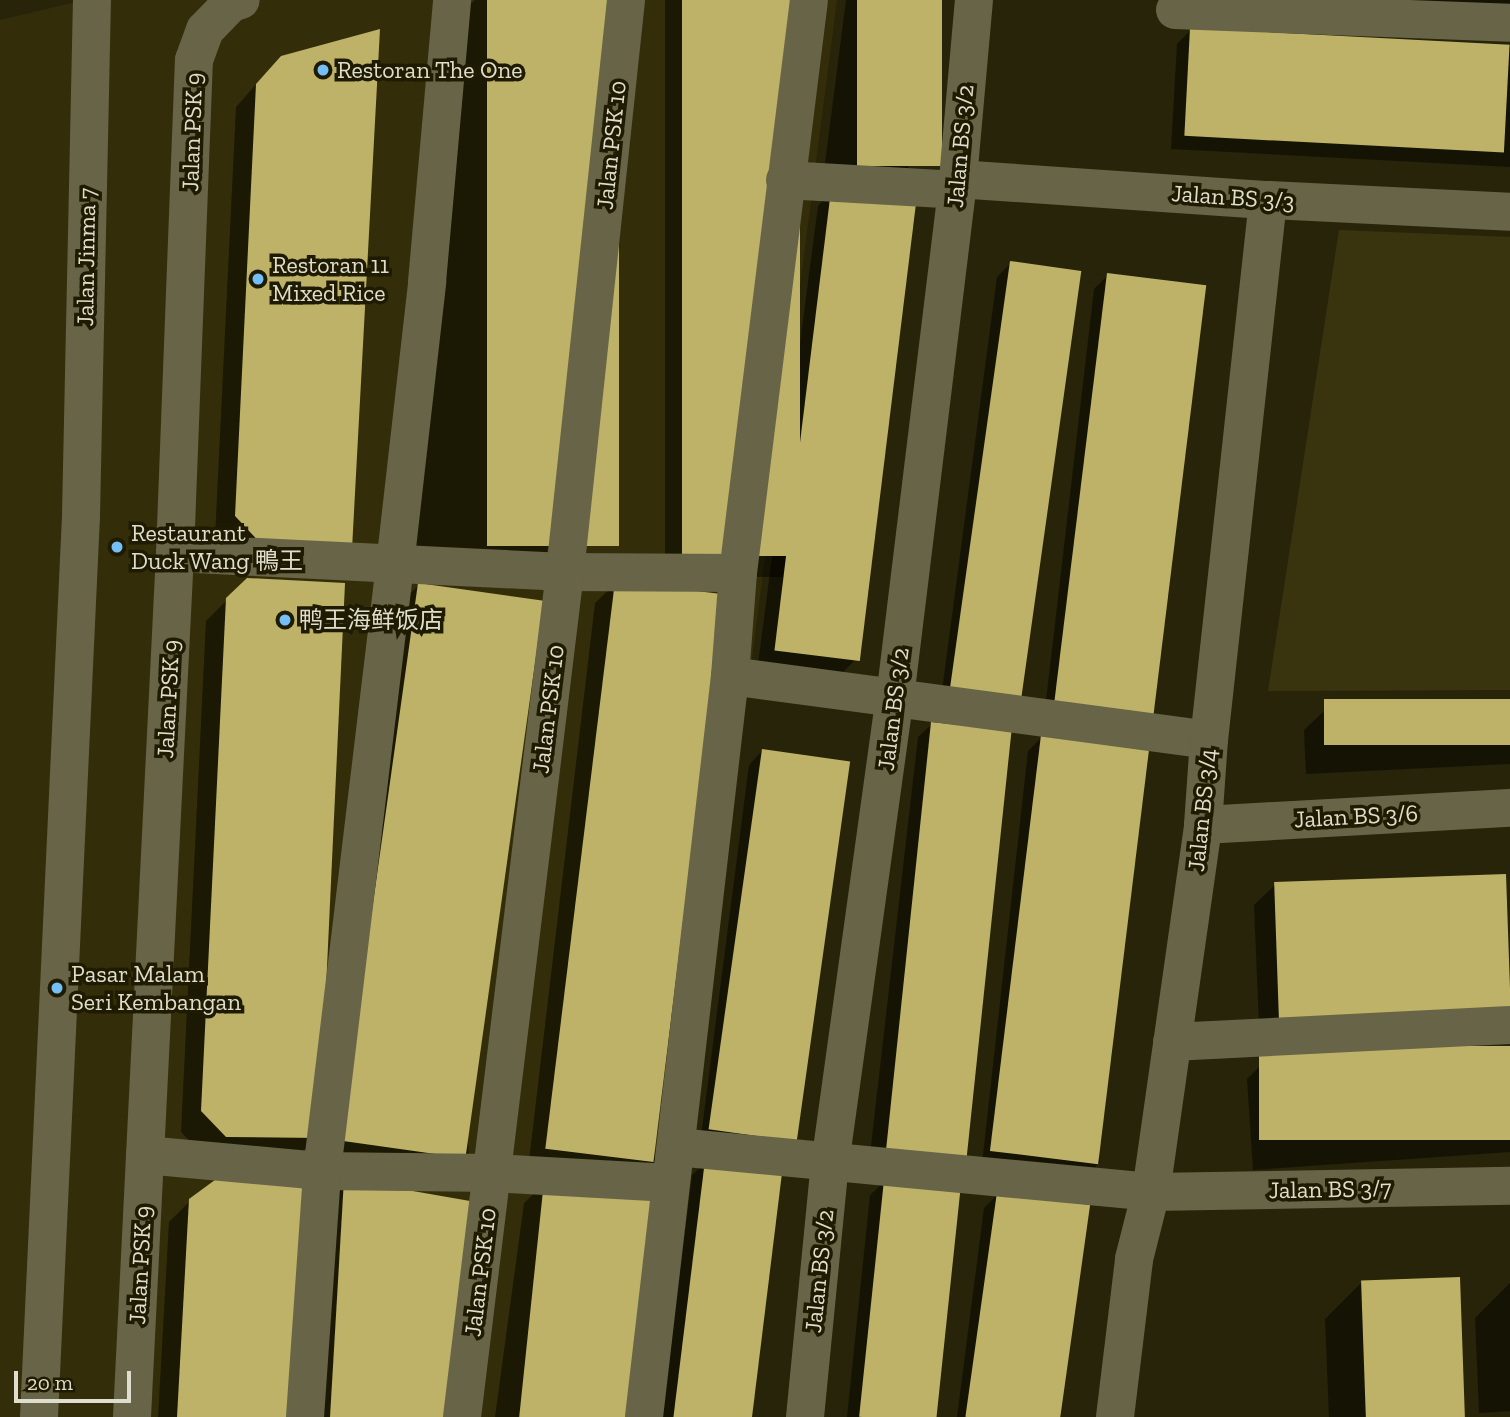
<!DOCTYPE html>
<html>
<head>
<meta charset="utf-8">
<style>
	body { margin:0 }
	#map { position:relative; width:1510px; height:1417px; overflow:hidden; background:#282409; font-family:"Zilla Slab","Noto Sans SC",serif }
	div>[style] { position:absolute }
	.built>* { inset:0; background:#332e09 }
	.green>* { inset:0; background:#3a340e }
	.shadow>* { inset:0; background:#0007; transform-origin:0 0 }
	.building>* { inset:0; background:#bdb267; transform-origin:0 0 }
	.minor>* { height:38px; margin:-19px; padding:0 19px; transform-origin:19px; border-radius:19px; background:#686447 }
	.dots>* { width:19px; height:19px; translate:-50% -50%; box-sizing:border-box; border:4px solid #1f1b01; border-radius:50% }
	span { translate:-50% -50%; white-space:nowrap; text-align:center; line-height:1.15; -webkit-text-stroke:7px #1f1b01; paint-order:stroke }
	.poi-label { font-size:24px; color:#dfddcd }
	.left { translate:0 -50%; text-align:left }
	.street-label { font-size:24px; color:#dfddcd }
	.scale { position:absolute; left:14px; top:1371px; width:117px; height:32px; box-sizing:border-box; border:4px solid #dfddcd; border-top:0; padding-left:9px; font-size:21px; line-height:24px; white-space:nowrap; color:#dfddcd; -webkit-text-stroke:5px #1f1b01; paint-order:stroke }
</style>
</head>
<body>
<div id="map">
	<div class="built">
		<i style="clip-path:polygon(85px 0,837px 0,654px 1417px,0 1417px,0 20px)"></i>
	</div>
	<div class="green">
		<i style="clip-path:polygon(1339px 230px,1510px 237px,1510px 690px,1268px 691px)"></i>
	</div>
	<div class="shadow">
		<i style="clip-path:polygon(475px 0,617px 0,546px 561px,403px 562px,469px 5px)"></i>
		<i style="left:665px;top:0;width:134px;height:577px"></i>
		<i style="clip-path:polygon(846px 0,941px 0,904px 190px,823px 179px)"></i>
		<i style="clip-path:polygon(1178px 0,1510px 0,1510px 22px)"></i>
		<i style="clip-path:polygon(1191px 30px,1510px 47px,1510px 167px,1171px 149px,1177px 44px)"></i>
		<i style="clip-path:polygon(261px 79px,350px 548px,215px 537px,236px 107px)"></i>
		<i style="clip-path:polygon(831px 192px,854px 661px,840px 675px,758px 664px,818px 206px)"></i>
		<i style="clip-path:polygon(1011px 263px,1008px 715px,940px 706px,997px 277px)"></i>
		<i style="clip-path:polygon(1108px 275px,1154px 715px,1044px 718px,1094px 289px)"></i>
		<i style="clip-path:polygon(247px 580px,317px 1137px,297px 1157px,205px 1157px,181px 1132px,206px 621px)"></i>
		<i style="clip-path:polygon(616px 583px,655px 1161px,634px 1182px,528px 1169px,595px 603px)"></i>
		<i style="clip-path:polygon(419px 585px,469px 1156px,325px 1161px,398px 605px)"></i>
		<i style="clip-path:polygon(1510px 701px,1510px 764px,1306px 774px,1304px 730px,1325px 710px)"></i>
		<i style="clip-path:polygon(932px 724px,962px 1158px,869px 1163px,918px 737px)"></i>
		<i style="clip-path:polygon(1042px 737px,1100px 1162px,1087px 1176px,982px 1164px,1028px 751px)"></i>
		<i style="clip-path:polygon(762px 751px,798px 1141px,700px 1144px,749px 765px)"></i>
		<i style="clip-path:polygon(1505px 875px,1510px 1019px,1260px 1049px,1254px 905px,1275px 885px)"></i>
		<i style="clip-path:polygon(1510px 1048px,1510px 1152px,1253px 1170px,1247px 1079px,1261px 1065px)"></i>
		<i style="clip-path:polygon(706px 1162px,750px 1417px,662px 1417px,692px 1175px)"></i>
		<i style="clip-path:polygon(345px 1181px,442px 1417px,311px 1417px,324px 1202px)"></i>
		<i style="clip-path:polygon(884px 1182px,935px 1417px,847px 1417px,870px 1195px)"></i>
		<i style="clip-path:polygon(545px 1183px,623px 1417px,495px 1417px,524px 1203px)"></i>
		<i style="clip-path:polygon(998px 1194px,1061px 1417px,957px 1417px,984px 1208px)"></i>
		<i style="clip-path:polygon(190px 1201px,298px 1417px,158px 1417px,169px 1222px)"></i>
		<i style="clip-path:polygon(1362px 1282px,1463px 1417px,1329px 1417px,1325px 1319px)"></i>
		<i style="clip-path:polygon(1510px 1283px,1510px 1411px,1479px 1413px,1475px 1318px)"></i>
	</div>
	<div class="building">
		<i style="left:487px;top:0;width:132px;height:546px"></i>
		<i style="left:682px;top:0;width:118px;height:556px"></i>
		<i style="left:857px;top:0;width:85px;height:166px"></i>
		<i style="left:1190px;top:28px;width:320px;height:108px;rotate:3deg"></i>
		<i style="clip-path:polygon(380px 29px,352px 549px,261px 544px,235px 516px,256px 84px,281px 56px)"></i>
		<i style="left:831px;top:190px;width:86px;height:464px;rotate:7deg"></i>
		<i style="left:1010px;top:261px;width:72px;height:435px;rotate:8deg"></i>
		<i style="left:1107px;top:273px;width:100px;height:435px;rotate:7deg"></i>
		<i style="clip-path:polygon(247px 578px,345px 583px,319px 1138px,226px 1137px,201px 1111px,226px 598px)"></i>
		<i style="left:615px;top:581px;width:109px;height:572px;rotate:7deg"></i>
		<i style="left:418px;top:583px;width:127px;height:563px;rotate:8deg"></i>
		<i style="left:1510px;top:699px;width:46px;height:186px;rotate:90deg"></i>
		<i style="left:931px;top:722px;width:81px;height:431px;rotate:6deg"></i>
		<i style="left:1041px;top:735px;width:109px;height:419px;rotate:7deg"></i>
		<i style="left:762px;top:749px;width:89px;height:384px;rotate:8deg"></i>
		<i style="left:1506px;top:874px;width:145px;height:232px;rotate:88deg"></i>
		<i style="left:1510px;top:1046px;width:94px;height:251px;rotate:90deg"></i>
		<i style="left:705px;top:1160px;width:78px;height:259px;rotate:7deg"></i>
		<i style="clip-path:polygon(219px 1177px,311px 1184px,300px 1417px,177px 1417px,189px 1199px)"></i>
		<i style="clip-path:polygon(344px 1179px,470px 1201px,444px 1417px,330px 1417px)"></i>
		<i style="left:884px;top:1180px;width:77px;height:238px;rotate:6deg"></i>
		<i style="left:544px;top:1181px;width:109px;height:238px;rotate:6deg"></i>
		<i style="left:997px;top:1192px;width:94px;height:227px;rotate:8deg"></i>
		<i style="left:1460px;top:1277px;width:140px;height:99px;rotate:88deg"></i>
	</div>
	<div class="minor">
		<i style="left:1175px;top:10px;width:335px;rotate:2.2deg"></i>
		<i style="left:957px;top:179px;width:312px;rotate:3.9deg"></i>
		<i style="left:1268px;top:200px;width:242px;rotate:2.8deg"></i>
		<i style="left:785px;top:180px;width:172px;rotate:3.3deg"></i>
		<i style="left:175px;top:553px;width:390px;rotate:2.8deg"></i>
		<i style="left:565px;top:572px;width:173px;rotate:0.3deg"></i>
		<i style="left:730px;top:676px;width:483px;rotate:7.6deg"></i>
		<i style="left:1203px;top:825px;width:307px;rotate:-3.2deg"></i>
		<i style="left:1172px;top:1042px;width:338px;rotate:-2.9deg"></i>
		<i style="left:676px;top:1147px;width:477px;rotate:5.4deg"></i>
		<i style="left:1151px;top:1192px;width:359px;rotate:-1deg"></i>
		<i style="left:145px;top:1155px;width:178px;rotate:5.2deg"></i>
		<i style="left:322px;top:1171px;width:170px;rotate:0.7deg"></i>
		<i style="left:492px;top:1173px;width:178px;rotate:3.2deg"></i>
		<i style="left:39px;top:1417px;width:903px;rotate:-87.33deg"></i>
		<i style="left:81px;top:515px;width:515px;rotate:-88.78deg"></i>
		<i style="left:132px;top:1417px;width:865px;rotate:-87.15deg"></i>
		<i style="left:175px;top:553px;width:493px;rotate:-87.8deg"></i>
		<i style="left:194px;top:60px;width:32px;rotate:-70deg"></i>
		<i style="left:205px;top:30px;width:37px;rotate:-46deg"></i>
		<i style="left:231px;top:3px;width:10px;rotate:-17deg"></i>
		<i style="left:305px;top:1417px;width:247px;rotate:-86deg"></i>
		<i style="left:322px;top:1171px;width:610px;rotate:-83.13deg"></i>
		<i style="left:395px;top:565px;width:285px;rotate:-83.5deg"></i>
		<i style="left:427px;top:282px;width:283px;rotate:-84.9deg"></i>
		<i style="left:462px;top:1417px;width:851px;rotate:-83.05deg"></i>
		<i style="left:565px;top:572px;width:575px;rotate:-83.91deg"></i>
		<i style="left:644px;top:1417px;width:746px;rotate:-83.38deg"></i>
		<i style="left:730px;top:676px;width:103px;rotate:-85.6deg"></i>
		<i style="left:738px;top:573px;width:577px;rotate:-82.94deg"></i>
		<i style="left:805px;top:1417px;width:254px;rotate:-84.4deg"></i>
		<i style="left:830px;top:1164px;width:471px;rotate:-82.1deg"></i>
		<i style="left:895px;top:698px;width:512px;rotate:-83.04deg"></i>
		<i style="left:957px;top:190px;width:191px;rotate:-84.9deg"></i>
		<i style="left:1115px;top:1417px;width:159px;rotate:-83.1deg"></i>
		<i style="left:1134px;top:1259px;width:69px;rotate:-75.8deg"></i>
		<i style="left:1151px;top:1192px;width:371px;rotate:-81.9deg"></i>
		<i style="left:1203px;top:825px;width:85px;rotate:-86deg"></i>
		<i style="left:1209px;top:740px;width:543px;rotate:-83.76deg"></i>
	</div>
	<div class="dots">
		<i style="left:323px;top:70px;background:#74c0f6"></i>
		<i style="left:258px;top:279px;background:#74c0f6"></i>
		<i style="left:117px;top:547px;background:#74c0f6"></i>
		<i style="left:285px;top:620px;background:#74c0f6"></i>
		<i style="left:57px;top:988px;background:#74c0f6"></i>
	</div>
	<div class="poi-label">
		<span class="left" style="left:337px;top:70px">Restoran The One</span>
		<span class="left" style="left:272px;top:279px">Restoran 11<br>Mixed Rice</span>
		<span class="left" style="left:131px;top:547px">Restaurant<br>Duck Wang 鴨王</span>
		<span class="left" style="left:299px;top:620px">鸭王海鲜饭店</span>
		<span class="left" style="left:71px;top:988px">Pasar Malam<br>Seri Kembangan</span>
	</div>
	<div class="street-label">
		<span style="left:192px;top:132px;rotate:-88deg">Jalan PSK 9</span>
		<span style="left:611px;top:145px;rotate:-84deg">Jalan PSK 10</span>
		<span style="left:960px;top:146px;rotate:-85deg">Jalan BS 3/2</span>
		<span style="left:1233px;top:197px;rotate:4deg">Jalan BS 3/3</span>
		<span style="left:86px;top:257px;rotate:-89deg">Jalan Jinma 7</span>
		<span style="left:168px;top:699px;rotate:-87deg">Jalan PSK 9</span>
		<span style="left:548px;top:709px;rotate:-83deg">Jalan PSK 10</span>
		<span style="left:893px;top:709px;rotate:-83deg">Jalan BS 3/2</span>
		<span style="left:1202px;top:810px;rotate:-84deg">Jalan BS 3/4</span>
		<span style="left:1356px;top:816px;rotate:-3deg">Jalan BS 3/6</span>
		<span style="left:1330px;top:1189px;rotate:-1deg">Jalan BS 3/7</span>
		<span style="left:140px;top:1265px;rotate:-87deg">Jalan PSK 9</span>
		<span style="left:819px;top:1271px;rotate:-84deg">Jalan BS 3/2</span>
		<span style="left:480px;top:1272px;rotate:-83deg">Jalan PSK 10</span>
	</div>
	<div class="scale">20 m</div>
</div>
</body>
</html>
